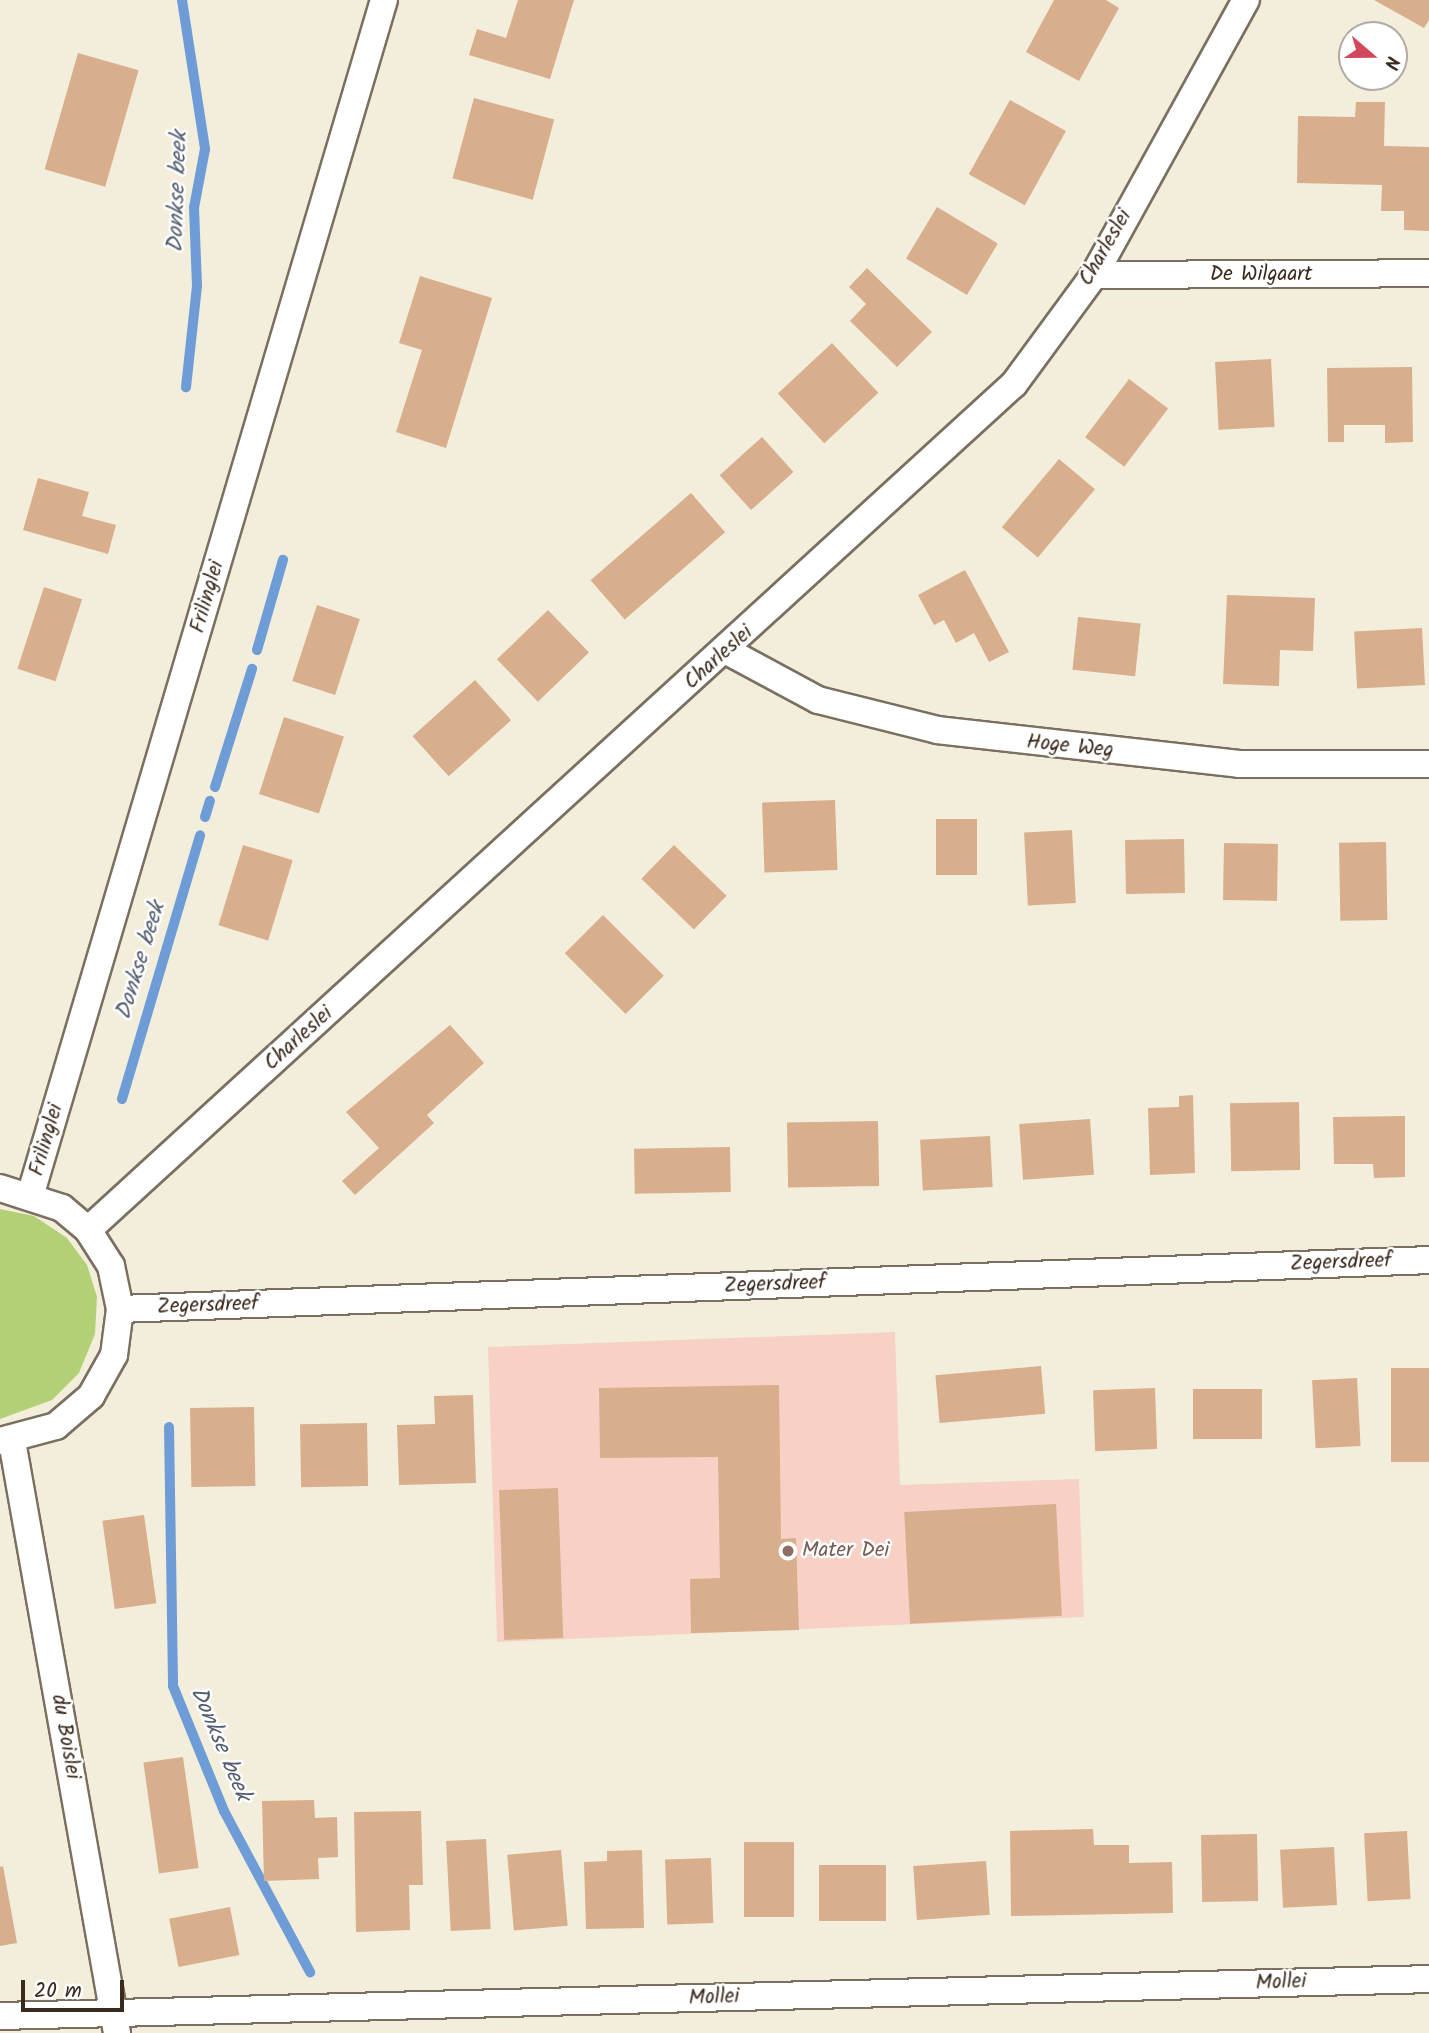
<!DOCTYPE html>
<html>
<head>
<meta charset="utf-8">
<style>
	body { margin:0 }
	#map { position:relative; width:1429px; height:2033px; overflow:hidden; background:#f2eedb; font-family:Kalam,sans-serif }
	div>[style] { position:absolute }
	.built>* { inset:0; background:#f7d1c6 }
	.green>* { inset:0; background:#b3d077 }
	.stream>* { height:10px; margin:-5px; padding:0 5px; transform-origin:5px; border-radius:5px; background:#6e9cd6 }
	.building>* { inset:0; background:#d8ae8d; transform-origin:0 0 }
	.roads { filter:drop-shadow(2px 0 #7b6f60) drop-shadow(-2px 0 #7b6f60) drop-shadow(0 2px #7b6f60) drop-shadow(0 -2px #7b6f60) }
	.minor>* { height:26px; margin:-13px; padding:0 13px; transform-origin:13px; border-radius:13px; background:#fff }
	.dots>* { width:19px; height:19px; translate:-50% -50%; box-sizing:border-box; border:4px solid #fff; border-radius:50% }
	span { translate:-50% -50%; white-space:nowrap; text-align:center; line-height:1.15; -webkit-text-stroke:5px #fff; paint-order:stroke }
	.street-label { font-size:21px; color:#3b2a1e }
	.education-label { font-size:21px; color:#785e54 }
	.left { translate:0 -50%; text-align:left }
	.water-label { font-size:23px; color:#525d71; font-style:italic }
	.north { position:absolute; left:1338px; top:21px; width:70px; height:70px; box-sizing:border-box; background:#fff; border:2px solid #b1aaa5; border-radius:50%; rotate:110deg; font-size:19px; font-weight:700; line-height:28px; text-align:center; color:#3b2a1e }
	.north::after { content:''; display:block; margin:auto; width:24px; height:32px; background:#d1495b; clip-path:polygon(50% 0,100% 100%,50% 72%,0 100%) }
	.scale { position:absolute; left:21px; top:1980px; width:103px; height:32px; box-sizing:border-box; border:4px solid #3b2a1e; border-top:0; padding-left:9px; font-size:21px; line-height:24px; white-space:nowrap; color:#3b2a1e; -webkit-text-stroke:5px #fff; paint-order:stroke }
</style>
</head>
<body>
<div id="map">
	<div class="built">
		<i style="clip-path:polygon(895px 1332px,900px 1485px,1079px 1479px,1084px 1617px,497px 1642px,488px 1347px)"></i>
	</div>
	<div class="green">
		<i style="clip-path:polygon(0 1209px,34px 1216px,67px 1238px,87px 1265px,97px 1297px,95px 1334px,79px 1373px,52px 1400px,0 1419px)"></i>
	</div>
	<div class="stream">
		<i style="left:182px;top:0;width:151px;rotate:81.2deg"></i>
		<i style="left:205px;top:149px;width:60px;rotate:100.6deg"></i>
		<i style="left:194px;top:208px;width:78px;rotate:87.8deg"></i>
		<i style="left:197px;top:286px;width:102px;rotate:96.2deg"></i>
		<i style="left:257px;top:650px;width:94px;rotate:-73.9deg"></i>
		<i style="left:215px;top:787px;width:124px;rotate:-72.6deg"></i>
		<i style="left:205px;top:817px;width:17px;rotate:-73deg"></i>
		<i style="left:122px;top:1099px;width:275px;rotate:-73.5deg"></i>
		<i style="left:169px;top:1427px;width:259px;rotate:89.1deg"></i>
		<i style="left:173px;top:1686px;width:135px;rotate:67.8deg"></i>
		<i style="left:224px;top:1811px;width:183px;rotate:61.9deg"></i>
	</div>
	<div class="building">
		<i style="clip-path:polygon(518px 0,574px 0,550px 79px,469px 55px,477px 29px,506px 38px)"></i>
		<i style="clip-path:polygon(1054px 0,1106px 0,1119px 8px,1079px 81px,1026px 52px)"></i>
		<i style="clip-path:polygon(1374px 0,1429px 0,1429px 20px,1424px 28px)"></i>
		<i style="left:78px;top:53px;width:63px;height:121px;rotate:16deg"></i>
		<i style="left:474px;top:98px;width:83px;height:83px;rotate:15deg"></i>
		<i style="left:1010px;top:100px;width:64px;height:85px;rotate:29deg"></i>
		<i style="clip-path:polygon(1356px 102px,1385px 102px,1384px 146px,1429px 147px,1429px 231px,1404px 230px,1404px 211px,1381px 211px,1382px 185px,1297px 183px,1298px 116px,1355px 117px)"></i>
		<i style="left:937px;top:207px;width:71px;height:60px;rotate:31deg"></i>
		<i style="clip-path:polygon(867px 268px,932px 332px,897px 367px,850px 321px,866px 304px,849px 287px)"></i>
		<i style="clip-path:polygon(420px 276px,492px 298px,446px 448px,396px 432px,422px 350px,399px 343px)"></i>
		<i style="left:832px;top:343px;width:68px;height:74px;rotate:47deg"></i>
		<i style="left:1271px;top:359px;width:68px;height:56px;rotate:87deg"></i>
		<i style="clip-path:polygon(1412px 367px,1413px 442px,1385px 443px,1385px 425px,1344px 425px,1344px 442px,1328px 442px,1327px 368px)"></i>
		<i style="left:1129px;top:379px;width:49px;height:73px;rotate:37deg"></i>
		<i style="left:762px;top:437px;width:47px;height:57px;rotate:48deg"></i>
		<i style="left:1059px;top:459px;width:47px;height:89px;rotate:40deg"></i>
		<i style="clip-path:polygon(38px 478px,89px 492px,82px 516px,116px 525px,108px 554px,23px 530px)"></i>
		<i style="left:691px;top:493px;width:52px;height:133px;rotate:49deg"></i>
		<i style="clip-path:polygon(965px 570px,1009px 652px,989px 662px,974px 633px,956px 643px,944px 620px,934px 625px,918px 595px)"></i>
		<i style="left:44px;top:587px;width:40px;height:86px;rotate:18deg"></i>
		<i style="clip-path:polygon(1227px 595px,1315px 598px,1313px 651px,1280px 650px,1279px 686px,1223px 684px)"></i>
		<i style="left:317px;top:605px;width:45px;height:80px;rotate:18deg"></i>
		<i style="left:548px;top:610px;width:59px;height:71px;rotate:46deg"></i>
		<i style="left:1078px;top:617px;width:63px;height:53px;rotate:6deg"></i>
		<i style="left:1422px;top:628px;width:57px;height:68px;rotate:87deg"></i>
		<i style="left:475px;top:680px;width:54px;height:84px;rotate:48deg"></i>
		<i style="left:284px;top:717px;width:63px;height:81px;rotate:18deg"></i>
		<i style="left:835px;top:800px;width:70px;height:73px;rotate:88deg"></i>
		<i style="left:936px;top:819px;width:41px;height:56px"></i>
		<i style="left:1072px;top:830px;width:73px;height:48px;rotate:87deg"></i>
		<i style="left:1184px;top:839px;width:54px;height:59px;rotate:89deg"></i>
		<i style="left:1386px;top:842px;width:78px;height:47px;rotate:89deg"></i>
		<i style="left:1224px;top:843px;width:54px;height:57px;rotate:1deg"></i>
		<i style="left:243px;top:845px;width:52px;height:84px;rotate:17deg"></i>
		<i style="left:674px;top:845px;width:73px;height:47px;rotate:44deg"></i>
		<i style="left:603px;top:915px;width:86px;height:54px;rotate:45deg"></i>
		<i style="clip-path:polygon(450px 1025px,484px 1063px,427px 1115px,434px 1123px,355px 1195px,342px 1181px,379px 1148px,346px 1112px)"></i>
		<i style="clip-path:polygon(1193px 1095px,1195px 1173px,1150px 1175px,1148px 1108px,1179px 1107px,1179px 1096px)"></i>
		<i style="left:1299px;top:1102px;width:68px;height:69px;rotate:89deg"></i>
		<i style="clip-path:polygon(1405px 1116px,1405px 1177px,1374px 1178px,1373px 1164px,1334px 1164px,1333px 1117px)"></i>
		<i style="left:1090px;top:1119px;width:56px;height:71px;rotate:86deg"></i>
		<i style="left:878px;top:1121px;width:65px;height:91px;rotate:89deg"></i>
		<i style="left:990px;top:1136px;width:51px;height:70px;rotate:87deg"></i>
		<i style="left:730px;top:1147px;width:45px;height:96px;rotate:89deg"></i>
		<i style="left:1041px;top:1366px;width:48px;height:106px;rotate:85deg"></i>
		<i style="left:1429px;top:1368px;width:94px;height:38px;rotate:90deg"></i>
		<i style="left:1357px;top:1378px;width:68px;height:45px;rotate:87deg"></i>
		<i style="clip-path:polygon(779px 1385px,781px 1539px,796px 1538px,799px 1630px,691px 1633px,690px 1579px,720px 1578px,718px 1457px,600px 1458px,599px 1388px)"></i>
		<i style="left:1155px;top:1388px;width:61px;height:62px;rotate:88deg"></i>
		<i style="left:1262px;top:1389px;width:50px;height:69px;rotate:90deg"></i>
		<i style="clip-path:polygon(473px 1395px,476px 1483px,399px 1485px,397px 1425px,435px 1424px,434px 1396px)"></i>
		<i style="left:254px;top:1407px;width:79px;height:64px;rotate:89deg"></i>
		<i style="left:367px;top:1423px;width:63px;height:67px;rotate:89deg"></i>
		<i style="left:558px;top:1488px;width:150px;height:59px;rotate:88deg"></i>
		<i style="left:1056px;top:1504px;width:112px;height:152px;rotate:87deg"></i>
		<i style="left:144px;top:1515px;width:89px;height:42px;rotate:82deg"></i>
		<i style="left:183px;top:1757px;width:112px;height:40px;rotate:82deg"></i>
		<i style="clip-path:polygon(314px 1800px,315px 1818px,337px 1817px,338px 1857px,318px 1858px,319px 1879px,264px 1881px,262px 1801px)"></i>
		<i style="clip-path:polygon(421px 1811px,423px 1885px,409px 1885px,410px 1930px,356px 1932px,354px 1812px)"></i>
		<i style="clip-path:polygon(1093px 1829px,1094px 1845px,1129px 1845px,1129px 1863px,1172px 1862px,1173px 1913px,1011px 1916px,1010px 1831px)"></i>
		<i style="left:1407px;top:1831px;width:68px;height:43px;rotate:87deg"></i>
		<i style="left:1257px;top:1834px;width:67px;height:56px;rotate:89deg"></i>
		<i style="left:486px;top:1839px;width:90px;height:40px;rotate:87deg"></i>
		<i style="left:744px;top:1842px;width:50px;height:75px"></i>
		<i style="left:1334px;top:1847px;width:58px;height:54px;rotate:87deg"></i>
		<i style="left:561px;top:1850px;width:76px;height:54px;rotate:85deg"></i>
		<i style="clip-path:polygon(642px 1850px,644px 1928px,586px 1929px,584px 1862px,607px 1861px,607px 1851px)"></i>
		<i style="left:711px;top:1858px;width:65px;height:46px;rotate:88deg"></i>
		<i style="left:986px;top:1861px;width:54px;height:73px;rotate:86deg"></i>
		<i style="left:819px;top:1865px;width:67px;height:56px"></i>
		<i style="clip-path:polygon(3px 1866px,17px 1943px,0 1946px,0 1867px)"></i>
		<i style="left:230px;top:1907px;width:49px;height:62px;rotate:79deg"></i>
	</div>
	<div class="roads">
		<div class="minor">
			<i style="left:1094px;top:275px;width:335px;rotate:-0.3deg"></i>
			<i style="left:727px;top:651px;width:103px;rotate:28.3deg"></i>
			<i style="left:818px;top:700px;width:123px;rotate:14.1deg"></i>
			<i style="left:937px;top:730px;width:304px;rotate:6.4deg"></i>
			<i style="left:1239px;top:764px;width:190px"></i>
			<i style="left:0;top:1188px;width:65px;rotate:17.9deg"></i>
			<i style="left:62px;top:1208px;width:34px;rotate:40deg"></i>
			<i style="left:88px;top:1230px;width:43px;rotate:57.4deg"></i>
			<i style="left:111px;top:1266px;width:44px;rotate:78.2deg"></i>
			<i style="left:120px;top:1309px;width:46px;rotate:97.4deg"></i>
			<i style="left:114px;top:1355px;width:47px;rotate:119.3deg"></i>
			<i style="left:91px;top:1396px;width:46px;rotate:139.4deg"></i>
			<i style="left:56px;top:1426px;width:58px;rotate:165deg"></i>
			<i style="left:31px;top:1193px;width:1244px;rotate:-73.52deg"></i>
			<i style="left:88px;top:1230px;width:1254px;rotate:-42.42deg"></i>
			<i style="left:1014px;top:384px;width:135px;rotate:-53.7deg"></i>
			<i style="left:1094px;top:275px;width:314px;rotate:-61.1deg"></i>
			<i style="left:120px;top:1309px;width:1310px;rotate:-2.14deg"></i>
			<i style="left:12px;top:1441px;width:601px;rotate:79.94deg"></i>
			<i style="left:0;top:2016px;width:1429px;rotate:-1.48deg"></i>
		</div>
	</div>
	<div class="dots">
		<i style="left:788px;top:1551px;background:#8d6e63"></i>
	</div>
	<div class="street-label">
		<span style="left:1106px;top:248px;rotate:-60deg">Charleslei</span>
		<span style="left:1261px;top:275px">De Wilgaart</span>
		<span style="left:208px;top:597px;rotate:-74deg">Frilinglei</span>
		<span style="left:719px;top:658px;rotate:-42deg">Charleslei</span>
		<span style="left:1070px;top:747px;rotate:6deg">Hoge Weg</span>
		<span style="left:299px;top:1039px;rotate:-42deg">Charleslei</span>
		<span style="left:47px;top:1140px;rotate:-74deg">Frilinglei</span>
		<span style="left:1341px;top:1263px;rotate:-2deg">Zegersdreef</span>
		<span style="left:775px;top:1285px;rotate:-2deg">Zegersdreef</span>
		<span style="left:208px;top:1306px;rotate:-2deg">Zegersdreef</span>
		<span style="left:65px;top:1737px;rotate:80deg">du Boislei</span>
		<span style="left:1281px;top:1983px;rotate:-2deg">Mollei</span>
		<span style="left:714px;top:1998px;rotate:-2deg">Mollei</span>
	</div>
	<div class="education-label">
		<span class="left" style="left:802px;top:1551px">Mater Dei</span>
	</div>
	<div class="water-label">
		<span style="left:178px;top:192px;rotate:-88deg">Donkse beek</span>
		<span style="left:141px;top:961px;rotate:-73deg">Donkse beek</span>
		<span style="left:220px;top:1744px;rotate:67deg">Donkse beek</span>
	</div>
	<div class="north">N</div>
	<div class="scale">20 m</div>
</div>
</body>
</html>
